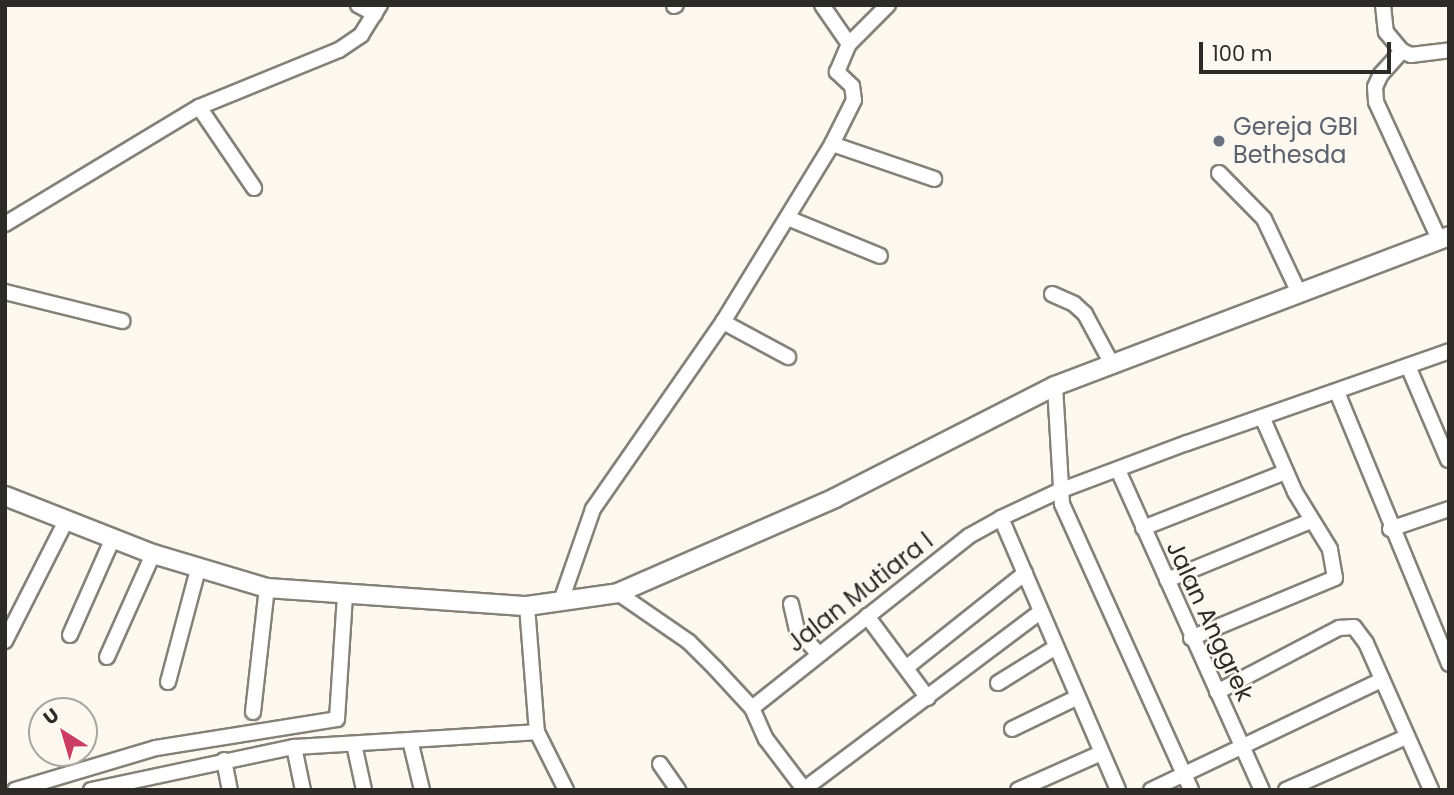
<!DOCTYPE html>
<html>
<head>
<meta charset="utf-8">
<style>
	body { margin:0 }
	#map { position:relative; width:1454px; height:795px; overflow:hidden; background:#fcf7ef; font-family:Poppins,sans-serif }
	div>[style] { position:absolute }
	.roads { filter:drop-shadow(2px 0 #858179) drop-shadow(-2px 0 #858179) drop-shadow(0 2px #858179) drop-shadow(0 -2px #858179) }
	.minor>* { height:14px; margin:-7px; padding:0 7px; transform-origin:7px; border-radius:7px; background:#fff }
	.tertiary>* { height:18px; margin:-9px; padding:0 9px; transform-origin:9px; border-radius:9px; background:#fff }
	.dots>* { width:19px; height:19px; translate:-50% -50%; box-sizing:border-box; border:4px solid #fcf7ef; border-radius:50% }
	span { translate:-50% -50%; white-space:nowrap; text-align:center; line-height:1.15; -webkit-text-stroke:5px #fcf7ef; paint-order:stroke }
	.worship-label { font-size:24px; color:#5b616d }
	.left { translate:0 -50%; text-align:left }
	.street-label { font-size:24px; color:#2d2b28 }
	.frame { position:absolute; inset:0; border:7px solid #2d2b28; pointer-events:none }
	.north { position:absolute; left:28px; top:697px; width:70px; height:70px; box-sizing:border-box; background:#fcf7ef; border:2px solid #a9a59f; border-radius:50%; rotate:323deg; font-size:19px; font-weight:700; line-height:28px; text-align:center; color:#2d2b28 }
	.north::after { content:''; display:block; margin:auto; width:24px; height:32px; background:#cc3d63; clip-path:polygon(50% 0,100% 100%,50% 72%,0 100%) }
	.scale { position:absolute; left:1199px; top:42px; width:192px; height:32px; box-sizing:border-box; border:4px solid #2d2b28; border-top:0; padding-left:9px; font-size:21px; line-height:24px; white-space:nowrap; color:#2d2b28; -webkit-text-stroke:5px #fcf7ef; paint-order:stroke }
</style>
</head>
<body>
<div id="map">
	<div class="roads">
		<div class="minor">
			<i style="left:358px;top:5px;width:19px;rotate:28deg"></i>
			<i style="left:822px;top:5px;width:47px;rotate:55.3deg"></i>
			<i style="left:1383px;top:5px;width:27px;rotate:84deg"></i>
			<i style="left:1386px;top:32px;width:25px;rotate:50deg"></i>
			<i style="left:1402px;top:51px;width:10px;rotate:24deg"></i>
			<i style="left:1411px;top:55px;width:38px;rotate:-7deg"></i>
			<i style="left:674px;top:6px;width:2px;rotate:-27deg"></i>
			<i style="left:1402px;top:51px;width:31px;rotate:132deg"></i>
			<i style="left:1381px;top:74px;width:14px;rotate:115deg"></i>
			<i style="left:1375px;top:87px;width:15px;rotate:86deg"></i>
			<i style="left:1376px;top:102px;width:151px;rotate:65.3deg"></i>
			<i style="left:199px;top:107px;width:98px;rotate:55.8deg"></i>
			<i style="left:832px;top:144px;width:108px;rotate:18.9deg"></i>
			<i style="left:1219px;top:173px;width:64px;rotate:45.6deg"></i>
			<i style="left:1264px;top:219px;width:80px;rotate:64.7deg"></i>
			<i style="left:790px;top:219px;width:97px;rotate:22.3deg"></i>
			<i style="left:5px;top:224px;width:227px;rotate:-31.1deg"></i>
			<i style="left:199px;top:107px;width:151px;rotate:-22.2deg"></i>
			<i style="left:339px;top:50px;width:27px;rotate:-34deg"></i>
			<i style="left:361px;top:35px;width:36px;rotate:-58deg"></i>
			<i style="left:5px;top:292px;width:121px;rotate:13.9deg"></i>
			<i style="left:1052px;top:294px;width:24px;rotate:24deg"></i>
			<i style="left:1074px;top:304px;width:15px;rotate:42deg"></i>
			<i style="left:1085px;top:314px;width:59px;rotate:61.7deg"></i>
			<i style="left:723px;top:322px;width:74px;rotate:28.3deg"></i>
			<i style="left:1408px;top:366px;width:102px;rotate:66.9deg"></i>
			<i style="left:1055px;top:386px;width:118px;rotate:86.6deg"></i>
			<i style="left:1062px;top:504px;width:314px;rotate:65.7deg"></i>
			<i style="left:1337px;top:392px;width:294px;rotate:67.6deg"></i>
			<i style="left:1118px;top:470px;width:351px;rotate:65.8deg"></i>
			<i style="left:1001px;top:518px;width:296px;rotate:66.7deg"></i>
			<i style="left:1143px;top:528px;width:153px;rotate:-21.5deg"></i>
			<i style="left:1390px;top:529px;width:62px;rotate:-18.7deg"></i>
			<i style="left:1167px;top:580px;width:156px;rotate:-22.3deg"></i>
			<i style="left:618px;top:593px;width:86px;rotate:34.6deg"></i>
			<i style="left:689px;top:642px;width:37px;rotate:45deg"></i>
			<i style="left:715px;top:668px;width:54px;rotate:47.2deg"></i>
			<i style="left:752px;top:708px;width:34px;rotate:66deg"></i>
			<i style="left:766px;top:739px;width:63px;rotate:52.8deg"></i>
			<i style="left:561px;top:601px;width:97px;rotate:-70.8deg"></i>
			<i style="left:593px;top:509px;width:228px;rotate:-55.2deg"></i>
			<i style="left:723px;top:322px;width:209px;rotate:-58.5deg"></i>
			<i style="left:832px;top:144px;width:49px;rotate:-63.4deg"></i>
			<i style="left:854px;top:100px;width:14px;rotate:-98deg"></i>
			<i style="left:852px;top:86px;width:21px;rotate:-137deg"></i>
			<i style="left:837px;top:72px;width:30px;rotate:-67deg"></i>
			<i style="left:849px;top:44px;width:55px;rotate:-45deg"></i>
			<i style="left:791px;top:604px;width:27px;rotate:77deg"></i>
			<i style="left:797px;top:630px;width:31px;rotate:48deg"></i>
			<i style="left:527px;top:606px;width:126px;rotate:85.5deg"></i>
			<i style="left:537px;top:732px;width:65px;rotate:63.4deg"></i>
			<i style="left:867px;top:616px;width:102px;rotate:53.4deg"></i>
			<i style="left:70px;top:635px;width:106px;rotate:-66.1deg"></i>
			<i style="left:1191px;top:638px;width:156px;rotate:-22.6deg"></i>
			<i style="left:1335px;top:578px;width:29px;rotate:-100deg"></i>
			<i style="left:1330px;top:549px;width:67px;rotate:-121.6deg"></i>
			<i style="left:1295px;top:492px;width:82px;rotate:-113.7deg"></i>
			<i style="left:5px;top:641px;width:137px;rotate:-63.1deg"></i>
			<i style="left:107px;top:657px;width:113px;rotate:-65.9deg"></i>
			<i style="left:907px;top:667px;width:151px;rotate:-38.5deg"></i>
			<i style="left:168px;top:682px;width:117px;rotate:-75.1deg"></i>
			<i style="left:998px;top:683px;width:68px;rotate:-31.8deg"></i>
			<i style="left:1217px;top:692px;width:138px;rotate:-27.7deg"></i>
			<i style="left:1339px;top:628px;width:15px;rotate:-4deg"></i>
			<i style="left:1354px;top:627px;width:20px;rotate:53deg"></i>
			<i style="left:1366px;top:643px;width:161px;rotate:66.1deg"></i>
			<i style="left:752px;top:708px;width:277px;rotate:-38.4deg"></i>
			<i style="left:969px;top:536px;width:37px;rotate:-29deg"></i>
			<i style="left:1001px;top:518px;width:64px;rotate:-25deg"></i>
			<i style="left:1059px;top:491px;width:137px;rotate:-20.6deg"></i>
			<i style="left:1187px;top:443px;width:278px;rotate:-19.3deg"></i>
			<i style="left:253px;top:712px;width:125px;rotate:-83.6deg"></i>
			<i style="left:1012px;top:729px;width:73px;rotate:-25.9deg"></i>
			<i style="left:410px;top:740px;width:51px;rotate:76.5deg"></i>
			<i style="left:354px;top:744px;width:47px;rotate:77.7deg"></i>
			<i style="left:294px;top:747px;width:44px;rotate:78.2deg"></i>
			<i style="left:224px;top:760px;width:31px;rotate:79deg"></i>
			<i style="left:660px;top:764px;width:32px;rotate:55deg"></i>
			<i style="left:15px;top:790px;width:147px;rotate:-16.6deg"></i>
			<i style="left:156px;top:748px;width:183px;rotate:-9.1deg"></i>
			<i style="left:337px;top:719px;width:124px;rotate:-86.3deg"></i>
			<i style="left:91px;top:790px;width:208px;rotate:-12deg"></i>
			<i style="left:294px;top:747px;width:243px;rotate:-3.5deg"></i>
			<i style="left:803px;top:790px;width:296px;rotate:-36.9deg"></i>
			<i style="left:1018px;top:790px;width:91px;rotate:-24deg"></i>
			<i style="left:1151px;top:790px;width:256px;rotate:-25.5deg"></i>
			<i style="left:1286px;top:790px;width:131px;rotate:-23.8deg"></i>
		</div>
		<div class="tertiary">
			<i style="left:5px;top:496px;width:159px;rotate:21.4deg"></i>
			<i style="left:153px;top:554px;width:119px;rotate:16.6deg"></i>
			<i style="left:267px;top:588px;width:261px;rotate:4deg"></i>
			<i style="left:527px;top:606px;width:92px;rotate:-8.1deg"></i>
			<i style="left:618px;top:593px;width:237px;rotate:-23.6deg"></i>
			<i style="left:835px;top:498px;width:247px;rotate:-27deg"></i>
			<i style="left:1055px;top:386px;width:422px;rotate:-20.8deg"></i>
		</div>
	</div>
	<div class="dots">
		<i style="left:1219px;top:141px;background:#6b7280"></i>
	</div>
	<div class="worship-label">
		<span class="left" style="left:1233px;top:141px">Gereja GBI<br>Bethesda</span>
	</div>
	<div class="street-label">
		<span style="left:860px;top:592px;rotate:-38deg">Jalan Mutiara I</span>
		<span style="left:1210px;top:621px;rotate:65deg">Jalan Anggrek</span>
	</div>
	<div class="frame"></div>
	<div class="north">U</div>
	<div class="scale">100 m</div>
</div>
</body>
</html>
